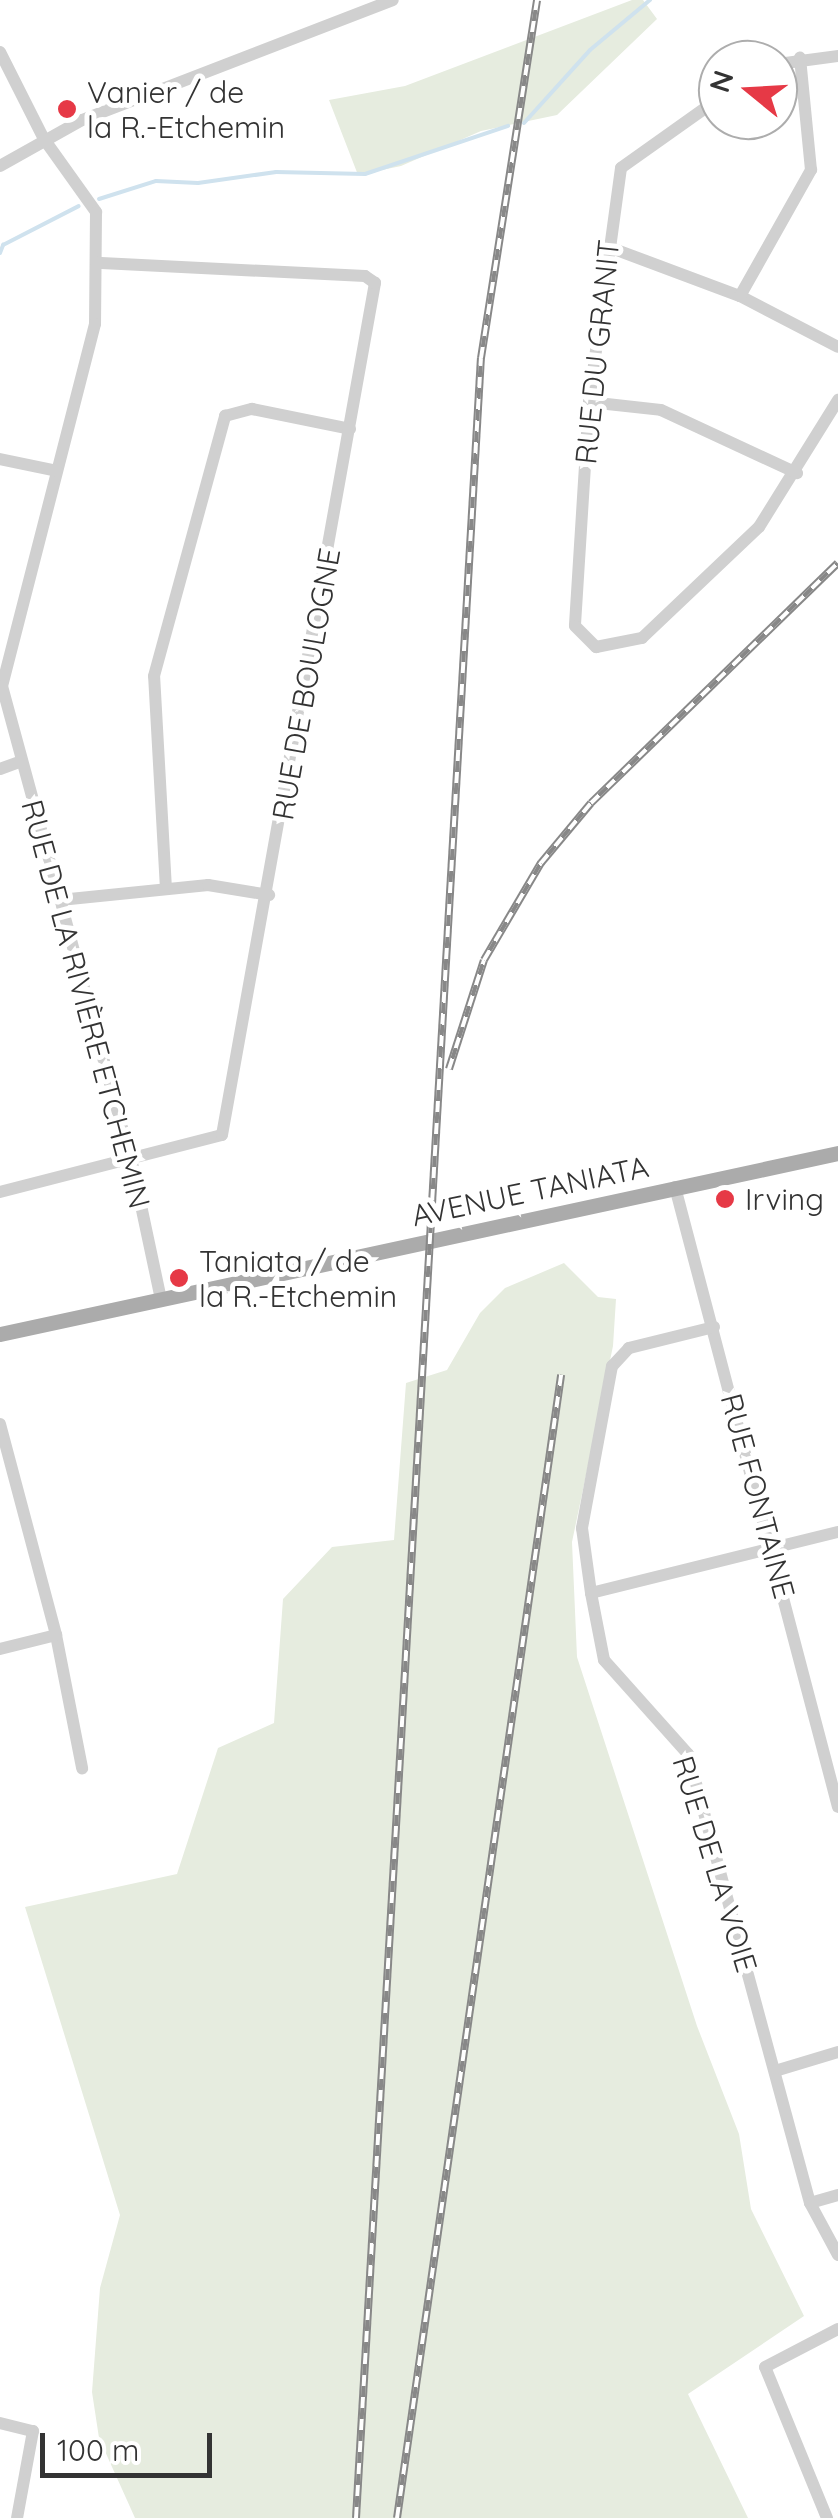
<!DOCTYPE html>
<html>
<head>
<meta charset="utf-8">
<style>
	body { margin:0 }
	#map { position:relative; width:838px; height:2518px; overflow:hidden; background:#fff; font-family:Quicksand,sans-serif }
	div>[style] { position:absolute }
	.green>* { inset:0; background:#e6ecdf }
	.stream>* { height:4px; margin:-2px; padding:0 2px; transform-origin:2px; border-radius:2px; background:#cfe2ee }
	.minor>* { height:12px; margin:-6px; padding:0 6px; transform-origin:6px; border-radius:6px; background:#d0d0d0 }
	.major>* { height:15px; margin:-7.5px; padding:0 7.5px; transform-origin:7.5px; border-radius:7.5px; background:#ababab }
	.rail>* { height:8px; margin-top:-4px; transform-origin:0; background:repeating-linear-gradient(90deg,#fff 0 11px,#888 0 22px); box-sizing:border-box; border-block:2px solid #888 }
	.dots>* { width:28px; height:28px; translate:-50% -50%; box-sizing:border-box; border:5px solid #fff; border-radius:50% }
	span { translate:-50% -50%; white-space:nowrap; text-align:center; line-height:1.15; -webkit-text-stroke:10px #fff; paint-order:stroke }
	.poi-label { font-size:30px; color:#333 }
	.left { translate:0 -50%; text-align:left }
	.street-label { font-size:30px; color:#333 }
	.north { position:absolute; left:698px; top:40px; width:100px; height:100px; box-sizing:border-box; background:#fff; border:2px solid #adadad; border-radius:50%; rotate:288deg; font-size:28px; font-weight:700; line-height:40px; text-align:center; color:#333 }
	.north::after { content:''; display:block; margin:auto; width:35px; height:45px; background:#e63946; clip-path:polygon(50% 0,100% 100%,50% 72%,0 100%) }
	.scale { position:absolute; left:40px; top:2433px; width:172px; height:45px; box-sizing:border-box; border:5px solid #333; border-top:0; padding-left:12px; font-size:30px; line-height:35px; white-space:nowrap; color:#333; -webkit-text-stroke:8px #fff; paint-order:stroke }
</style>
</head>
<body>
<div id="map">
	<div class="green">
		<i style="clip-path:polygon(632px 0,643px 0,657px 19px,557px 115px,481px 131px,401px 166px,358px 175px,329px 100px,405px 86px)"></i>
		<i style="clip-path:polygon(564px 1263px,598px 1297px,616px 1299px,613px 1346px,572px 1542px,577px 1657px,697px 2026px,739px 2134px,751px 2209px,804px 2316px,688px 2394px,748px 2518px,135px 2518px,99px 2438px,92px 2392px,100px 2288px,120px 2215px,25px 1907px,177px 1874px,218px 1748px,274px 1723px,283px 1599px,332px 1547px,394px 1540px,406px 1383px,447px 1370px,480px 1313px,505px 1288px)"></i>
	</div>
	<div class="stream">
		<i style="left:524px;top:123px;width:98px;rotate:-47.9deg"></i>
		<i style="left:590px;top:50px;width:78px;rotate:-39.8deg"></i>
		<i style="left:99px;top:199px;width:60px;rotate:-17.5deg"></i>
		<i style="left:156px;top:181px;width:42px;rotate:2.7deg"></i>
		<i style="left:198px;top:183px;width:79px;rotate:-8deg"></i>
		<i style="left:276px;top:172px;width:89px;rotate:1.3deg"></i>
		<i style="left:365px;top:174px;width:151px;rotate:-18.6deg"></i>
		<i style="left:0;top:253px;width:9px;rotate:-69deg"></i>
		<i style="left:3px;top:245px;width:85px;rotate:-27.2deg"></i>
	</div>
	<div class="minor">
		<i style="left:0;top:52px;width:97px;rotate:63.2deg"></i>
		<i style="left:44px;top:139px;width:90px;rotate:54.5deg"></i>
		<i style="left:96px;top:212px;width:112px;rotate:90.5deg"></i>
		<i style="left:95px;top:324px;width:374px;rotate:104.4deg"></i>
		<i style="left:2px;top:686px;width:494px;rotate:74.8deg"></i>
		<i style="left:132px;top:1163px;width:140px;rotate:78deg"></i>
		<i style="left:778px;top:64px;width:61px;rotate:-7.6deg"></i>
		<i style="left:718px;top:99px;width:119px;rotate:144.6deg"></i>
		<i style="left:621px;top:168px;width:236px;rotate:97.8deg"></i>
		<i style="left:589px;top:402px;width:224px;rotate:93.6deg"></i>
		<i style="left:575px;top:626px;width:30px;rotate:45deg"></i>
		<i style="left:596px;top:647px;width:47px;rotate:-11.1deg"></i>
		<i style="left:642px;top:638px;width:161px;rotate:-43.5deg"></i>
		<i style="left:759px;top:527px;width:150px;rotate:-58.1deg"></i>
		<i style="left:0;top:166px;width:94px;rotate:-29.3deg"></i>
		<i style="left:82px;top:120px;width:333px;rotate:-21.1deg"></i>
		<i style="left:606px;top:246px;width:143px;rotate:20.5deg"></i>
		<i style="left:740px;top:296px;width:110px;rotate:27.5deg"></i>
		<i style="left:740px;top:296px;width:145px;rotate:-60.6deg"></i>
		<i style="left:811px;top:170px;width:113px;rotate:-95.6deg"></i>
		<i style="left:589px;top:402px;width:72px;rotate:6.3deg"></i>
		<i style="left:661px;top:410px;width:150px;rotate:24.9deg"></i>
		<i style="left:0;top:459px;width:58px;rotate:11.9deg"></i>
		<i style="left:0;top:769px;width:23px;rotate:-20deg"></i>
		<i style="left:166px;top:889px;width:213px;rotate:-93.2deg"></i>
		<i style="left:154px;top:676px;width:270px;rotate:-74.7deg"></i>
		<i style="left:225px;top:416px;width:28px;rotate:-15deg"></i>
		<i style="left:252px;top:409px;width:100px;rotate:11.5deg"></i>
		<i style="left:60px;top:900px;width:149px;rotate:-5.8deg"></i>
		<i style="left:208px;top:885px;width:62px;rotate:9.3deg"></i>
		<i style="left:675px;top:1187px;width:641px;rotate:75.27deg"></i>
		<i style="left:0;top:1192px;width:229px;rotate:-14.4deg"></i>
		<i style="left:222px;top:1135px;width:866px;rotate:-79.82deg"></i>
		<i style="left:375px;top:283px;width:12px;rotate:-145deg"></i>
		<i style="left:365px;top:276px;width:269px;rotate:-177.2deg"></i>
		<i style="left:714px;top:1327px;width:88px;rotate:166.1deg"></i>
		<i style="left:629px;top:1348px;width:25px;rotate:133deg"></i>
		<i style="left:612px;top:1366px;width:165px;rotate:100.5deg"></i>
		<i style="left:582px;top:1528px;width:66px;rotate:82.1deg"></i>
		<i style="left:591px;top:1593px;width:68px;rotate:79deg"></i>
		<i style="left:604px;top:1660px;width:126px;rotate:48.2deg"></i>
		<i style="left:688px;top:1754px;width:465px;rotate:74.8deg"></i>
		<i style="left:810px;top:2203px;width:59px;rotate:61.7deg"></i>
		<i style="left:0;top:1424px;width:218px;rotate:75.1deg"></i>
		<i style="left:56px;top:1635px;width:136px;rotate:78.9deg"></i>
		<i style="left:591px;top:1593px;width:254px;rotate:-13.9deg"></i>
		<i style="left:0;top:1649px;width:58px;rotate:-14deg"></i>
		<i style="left:775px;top:2071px;width:66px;rotate:-16.8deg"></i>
		<i style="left:810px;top:2203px;width:29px;rotate:-16deg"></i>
		<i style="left:0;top:2423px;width:34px;rotate:14deg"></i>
		<i style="left:33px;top:2431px;width:88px;rotate:100.4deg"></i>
		<i style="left:827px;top:2518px;width:163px;rotate:-112.3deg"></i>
		<i style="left:765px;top:2367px;width:82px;rotate:-27.5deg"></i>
	</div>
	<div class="major">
		<i style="left:0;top:1334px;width:857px;rotate:-12.19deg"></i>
	</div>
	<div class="rail">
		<i style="left:449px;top:1069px;width:114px;rotate:-72.2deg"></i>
		<i style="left:484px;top:960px;width:113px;rotate:-59.6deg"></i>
		<i style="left:541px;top:863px;width:78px;rotate:-50.2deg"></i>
		<i style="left:591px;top:803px;width:344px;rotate:-44.2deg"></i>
		<i style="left:356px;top:2518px;width:2164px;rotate:-86.69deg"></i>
		<i style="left:481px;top:358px;width:362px;rotate:-81.1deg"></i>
		<i style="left:397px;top:2518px;width:1155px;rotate:-81.83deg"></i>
	</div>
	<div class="dots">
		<i style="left:67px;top:109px;background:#e63946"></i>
		<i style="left:725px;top:1199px;background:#e63946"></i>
		<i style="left:179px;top:1278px;background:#e63946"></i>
	</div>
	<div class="poi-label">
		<span class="left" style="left:87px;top:109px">Vanier / de<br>la R.-Etchemin</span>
		<span class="left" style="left:745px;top:1199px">Irving</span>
		<span class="left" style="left:199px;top:1278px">Taniata / de<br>la R.-Etchemin</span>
	</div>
	<div class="street-label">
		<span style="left:597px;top:352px;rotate:-84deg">RUE DU GRANIT</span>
		<span style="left:306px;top:684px;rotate:-80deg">RUE DE BOULOGNE</span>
		<span style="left:86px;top:1004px;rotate:75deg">RUE DE LA RIVIÈRE ETCHEMIN</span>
		<span style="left:530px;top:1191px;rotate:-12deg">AVENUE TANIATA</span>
		<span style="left:758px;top:1496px;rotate:75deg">RUE FONTAINE</span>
		<span style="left:715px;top:1864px;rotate:73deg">RUE DE LA VOIE</span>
	</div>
	<div class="north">N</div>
	<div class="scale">100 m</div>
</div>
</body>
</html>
